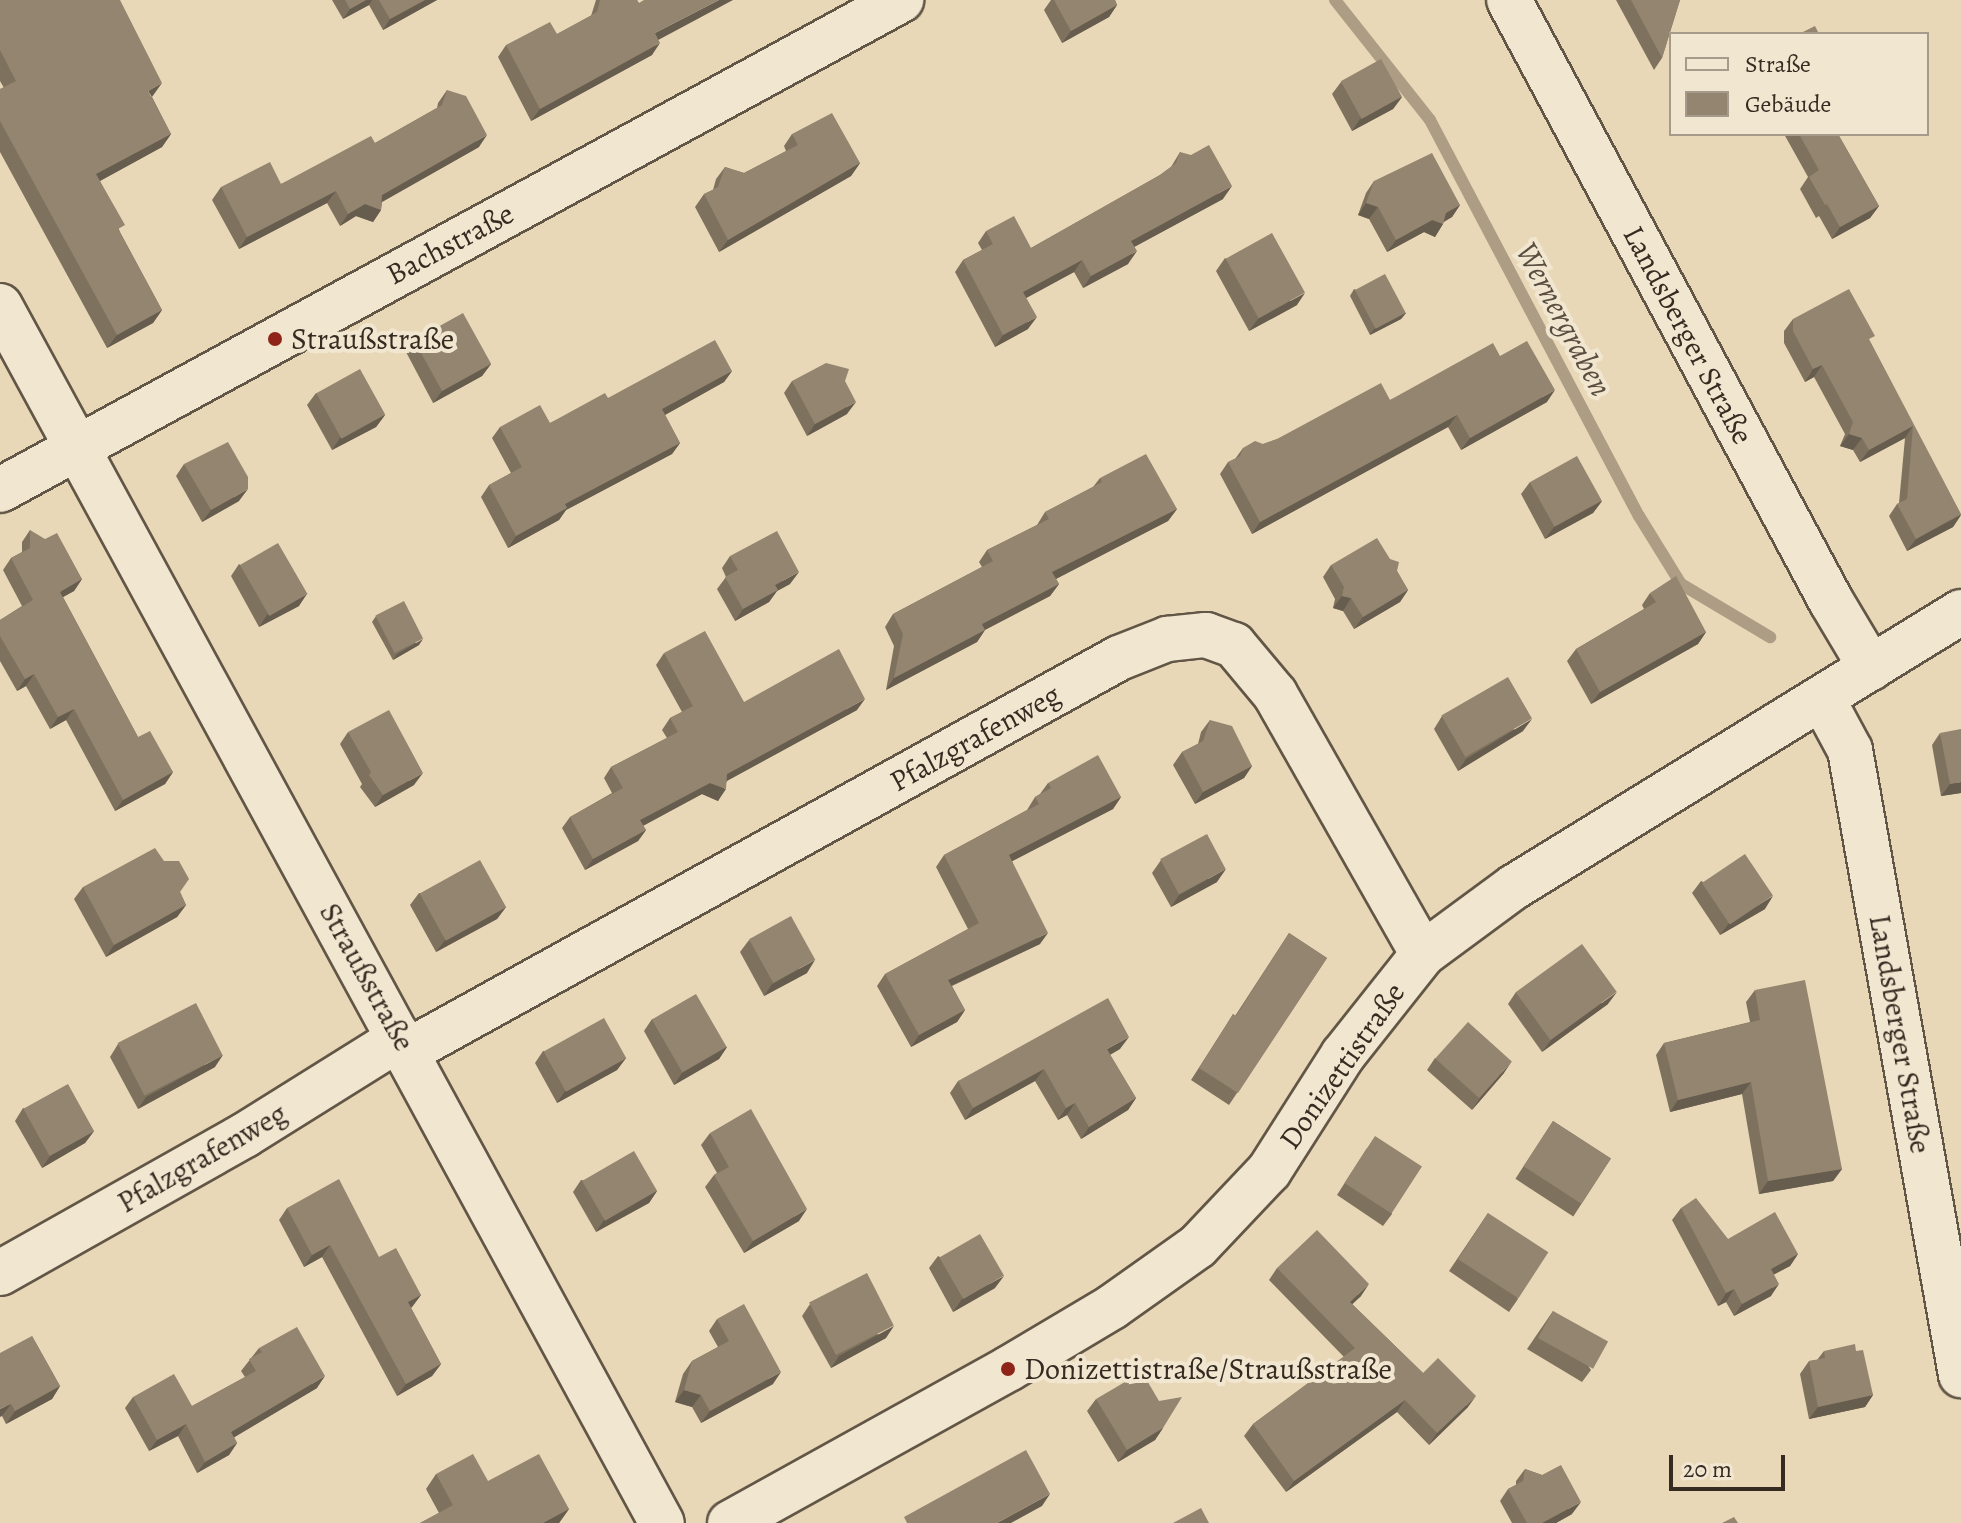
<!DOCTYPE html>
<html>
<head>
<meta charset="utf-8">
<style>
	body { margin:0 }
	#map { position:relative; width:1961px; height:1523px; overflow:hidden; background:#e9d8b7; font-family:Alegreya,serif }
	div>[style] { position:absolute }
	.stream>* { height:12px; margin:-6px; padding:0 6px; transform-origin:6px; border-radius:6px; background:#ac9d84 }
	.roads { filter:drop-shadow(2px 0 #625646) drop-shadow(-2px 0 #625646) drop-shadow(0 2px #625646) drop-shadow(0 -2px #625646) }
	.minor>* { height:44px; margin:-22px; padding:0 22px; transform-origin:22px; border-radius:22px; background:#f1e6d0 }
	.wall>* { inset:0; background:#7e725f; transform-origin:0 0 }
	.shaded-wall>* { inset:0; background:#675d4e }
	.building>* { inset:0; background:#93856f; transform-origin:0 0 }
	.dots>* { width:22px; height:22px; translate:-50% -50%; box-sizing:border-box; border:4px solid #f1e6d0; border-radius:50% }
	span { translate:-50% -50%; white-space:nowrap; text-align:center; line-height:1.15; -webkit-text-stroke:8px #f1e6d0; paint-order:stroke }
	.street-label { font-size:30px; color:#352b21 }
	.poi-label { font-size:30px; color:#352b21 }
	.left { translate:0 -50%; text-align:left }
	.water-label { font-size:32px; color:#594d3f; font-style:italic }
	.legend { position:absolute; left:1669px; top:32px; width:260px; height:104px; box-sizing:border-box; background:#f1e6d0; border:2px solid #a69b8a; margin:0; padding:10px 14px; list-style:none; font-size:24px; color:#352b21 }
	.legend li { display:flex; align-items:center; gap:16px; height:40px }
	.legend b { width:40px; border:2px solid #a69b8a }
	.scale { position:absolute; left:1669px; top:1455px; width:116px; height:36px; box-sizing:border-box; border:4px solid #352b21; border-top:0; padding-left:10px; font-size:24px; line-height:28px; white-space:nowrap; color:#352b21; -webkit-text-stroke:6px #f1e6d0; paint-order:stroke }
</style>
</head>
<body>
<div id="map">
	<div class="stream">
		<i style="left:1335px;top:0;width:153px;rotate:51.6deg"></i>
		<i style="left:1430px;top:120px;width:448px;rotate:62.2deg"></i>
		<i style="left:1639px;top:516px;width:80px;rotate:58.3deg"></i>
		<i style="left:1681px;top:584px;width:104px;rotate:30.8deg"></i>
	</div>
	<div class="roads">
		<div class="minor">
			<i style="left:1509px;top:0;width:682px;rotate:61.82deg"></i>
			<i style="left:1831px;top:601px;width:78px;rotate:59.2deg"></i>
			<i style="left:0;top:306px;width:1385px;rotate:61.46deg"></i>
			<i style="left:0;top:490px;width:1026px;rotate:-28.54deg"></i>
			<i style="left:1822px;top:698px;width:59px;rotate:61.7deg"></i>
			<i style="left:1850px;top:750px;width:635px;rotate:79.93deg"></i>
			<i style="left:408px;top:1051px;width:812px;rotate:-28.93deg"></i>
			<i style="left:1119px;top:658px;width:52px;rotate:-21.6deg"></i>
			<i style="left:1167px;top:639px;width:39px;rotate:-6deg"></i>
			<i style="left:1206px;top:635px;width:30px;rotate:20deg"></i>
			<i style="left:1234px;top:645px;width:64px;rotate:50.1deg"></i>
			<i style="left:1275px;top:694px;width:299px;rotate:60.4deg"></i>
			<i style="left:0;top:1273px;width:281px;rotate:-29.4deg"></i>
			<i style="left:245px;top:1135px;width:183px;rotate:-32deg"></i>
			<i style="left:730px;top:1523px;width:318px;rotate:-29deg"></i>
			<i style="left:1008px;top:1369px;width:121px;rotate:-30.8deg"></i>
			<i style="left:1112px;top:1307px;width:105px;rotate:-35.3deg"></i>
			<i style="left:1198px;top:1246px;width:103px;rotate:-46.6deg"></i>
			<i style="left:1269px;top:1171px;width:138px;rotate:-57.5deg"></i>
			<i style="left:1343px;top:1055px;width:129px;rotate:-51.6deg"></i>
			<i style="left:1423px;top:954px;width:113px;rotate:-36.4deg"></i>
			<i style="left:1514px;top:887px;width:525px;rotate:-31.6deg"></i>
		</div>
	</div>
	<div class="wall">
		<i style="clip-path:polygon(0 0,152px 97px,171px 134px,162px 147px,100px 181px,120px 232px,162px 310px,153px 323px,107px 348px,0 152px,0 89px,4px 88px,0 81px)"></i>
		<i style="clip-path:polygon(332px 0,437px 0,383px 30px,369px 5px,343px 19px)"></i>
		<i style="clip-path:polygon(596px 0,637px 0,658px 39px,652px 55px,531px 121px,498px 57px,506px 45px,557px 34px,591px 16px)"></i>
		<i style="clip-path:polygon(1051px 0,1115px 0,1117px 5px,1109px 17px,1062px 43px,1044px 10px)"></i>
		<i style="clip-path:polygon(1616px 0,1680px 0,1662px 58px,1654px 70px)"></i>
		<i style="clip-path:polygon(1341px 82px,1402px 97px,1393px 109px,1352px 131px,1332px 94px)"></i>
		<i style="clip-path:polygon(447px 90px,479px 147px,382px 202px,381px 210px,373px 222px,356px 216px,340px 226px,327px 203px,239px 249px,212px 200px,221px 187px,281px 184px,375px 143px,437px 108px,438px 103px)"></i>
		<i style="clip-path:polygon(792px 134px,860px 163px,851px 176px,719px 252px,695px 207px,704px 194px,713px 190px,716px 179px,725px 167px,744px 173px,786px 151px,784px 146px)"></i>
		<i style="clip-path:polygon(1784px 134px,1838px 134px,1879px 206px,1870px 218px,1832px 239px,1819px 216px,1816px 218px,1800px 189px,1808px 177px)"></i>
		<i style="clip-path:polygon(1180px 152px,1223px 199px,1134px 247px,1128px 264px,1083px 288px,1074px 272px,1026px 298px,1028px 329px,995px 347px,955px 272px,963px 260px,982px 250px,978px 243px,986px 231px,1031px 248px,1160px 175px,1171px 167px)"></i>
		<i style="clip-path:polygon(1374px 181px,1460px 205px,1452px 217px,1444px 222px,1435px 237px,1424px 232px,1387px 252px,1369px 219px,1358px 215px,1366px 193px)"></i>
		<i style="clip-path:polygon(1225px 258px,1297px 305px,1249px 331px,1216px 271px)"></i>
		<i style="clip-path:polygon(1354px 289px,1406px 313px,1401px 319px,1370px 335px,1350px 296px)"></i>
		<i style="clip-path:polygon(1793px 319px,1870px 343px,1961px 515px,1953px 527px,1907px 551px,1889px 516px,1897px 504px,1899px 503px,1905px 438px,1860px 462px,1853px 450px,1840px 446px,1845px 434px,1814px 377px,1805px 382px,1784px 343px,1784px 331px)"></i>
		<i style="clip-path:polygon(414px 340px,491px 364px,482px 376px,433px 403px,406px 352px)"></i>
		<i style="clip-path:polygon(1500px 356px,1547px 402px,1461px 450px,1448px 427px,1252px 534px,1220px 474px,1228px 462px,1235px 459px,1243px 448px,1263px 444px,1390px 400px)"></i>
		<i style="clip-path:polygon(732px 371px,724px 382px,665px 415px,680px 443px,672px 454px,566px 510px,559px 520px,508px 548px,481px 497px,489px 485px,511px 473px,492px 438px,500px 427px,550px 423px,608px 398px)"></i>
		<i style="clip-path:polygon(792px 381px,845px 381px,847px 414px,807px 436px,784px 393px)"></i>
		<i style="clip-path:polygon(316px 393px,385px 415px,376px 427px,332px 450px,307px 405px)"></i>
		<i style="clip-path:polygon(184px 464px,239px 501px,202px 522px,176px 476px)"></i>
		<i style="clip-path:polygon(1100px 478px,1177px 509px,1168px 521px,1056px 579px,1059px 584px,1050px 596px,985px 630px,977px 642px,886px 690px,894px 646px,885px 627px,893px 614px,982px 567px,979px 562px,987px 550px,1037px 525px,1045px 512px,1093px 487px)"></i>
		<i style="clip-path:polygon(1530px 482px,1602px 501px,1593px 513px,1545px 539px,1521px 494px)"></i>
		<i style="clip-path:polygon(30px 530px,82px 579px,74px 591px,63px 597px,138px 737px,173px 772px,165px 784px,115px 811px,66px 720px,50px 729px,26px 686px,17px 691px,0 661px,0 620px,22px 606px,3px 570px,11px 558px,22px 552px,22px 542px)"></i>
		<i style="clip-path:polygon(730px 556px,790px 584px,777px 591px,769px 602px,735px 621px,717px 589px,726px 577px,722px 568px)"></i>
		<i style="clip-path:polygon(239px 564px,299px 606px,259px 627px,231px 576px)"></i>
		<i style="clip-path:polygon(1331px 565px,1397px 571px,1408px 590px,1400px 602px,1354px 629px,1343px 611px,1333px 608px,1335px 599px,1323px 577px)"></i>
		<i style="clip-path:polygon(1650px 593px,1706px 632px,1698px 644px,1591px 704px,1567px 661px,1576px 649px,1644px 609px,1642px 605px)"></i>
		<i style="clip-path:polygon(376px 616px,419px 645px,393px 660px,372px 622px)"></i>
		<i style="clip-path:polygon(664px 653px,744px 702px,857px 710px,727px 781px,718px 801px,702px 794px,643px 826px,646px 830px,638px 841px,585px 870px,562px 828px,570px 817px,612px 793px,604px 778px,611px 767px,667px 738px,662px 730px,670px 718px,682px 712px,656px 665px)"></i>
		<i style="clip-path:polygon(1442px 716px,1523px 731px,1458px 771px,1434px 729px)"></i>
		<i style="clip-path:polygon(1210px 720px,1252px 766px,1244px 778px,1195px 804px,1173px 765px,1182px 752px,1198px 744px,1201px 732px)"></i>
		<i style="clip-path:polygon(348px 732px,414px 785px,375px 807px,360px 787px,362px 784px,340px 744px)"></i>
		<i style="clip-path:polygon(1940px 733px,1961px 793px,1941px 796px,1932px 745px)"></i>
		<i style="clip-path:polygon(1048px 783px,1121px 797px,1113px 809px,1012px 861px,1040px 944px,952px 986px,965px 1010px,957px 1022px,911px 1047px,877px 986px,885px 974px,968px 929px,936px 867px,944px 855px,1027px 810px,1035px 797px,1040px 794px)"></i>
		<i style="clip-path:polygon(1161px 860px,1217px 882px,1171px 907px,1152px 873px)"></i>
		<i style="clip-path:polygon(1701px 881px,1765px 909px,1720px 935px,1692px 893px)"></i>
		<i style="clip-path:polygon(83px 887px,180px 892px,186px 905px,177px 917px,106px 957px,74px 899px)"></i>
		<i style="clip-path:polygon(419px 893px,506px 907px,497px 919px,436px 952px,410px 905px)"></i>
		<i style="clip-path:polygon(1289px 933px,1327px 958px,1229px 1105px,1191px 1080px,1225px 1027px,1233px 1014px,1235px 1016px)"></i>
		<i style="clip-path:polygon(749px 940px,807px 973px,764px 996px,740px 952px)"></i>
		<i style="clip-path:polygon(1755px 990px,1842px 1169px,1833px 1181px,1759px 1194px,1742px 1094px,1670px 1112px,1656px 1055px,1664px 1043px,1750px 1022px,1746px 1002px)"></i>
		<i style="clip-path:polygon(1516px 992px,1608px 1004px,1542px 1052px,1508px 1004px)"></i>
		<i style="clip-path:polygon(652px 1019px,727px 1047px,719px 1059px,674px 1085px,644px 1031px)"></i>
		<i style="clip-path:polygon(118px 1044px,215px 1067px,138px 1109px,110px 1057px)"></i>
		<i style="clip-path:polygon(1120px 1049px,1110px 1055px,1136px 1098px,1128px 1110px,1081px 1139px,1067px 1115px,1058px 1120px,1035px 1081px,965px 1120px,950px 1093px,958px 1081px)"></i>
		<i style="clip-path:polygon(543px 1051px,626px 1058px,617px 1070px,557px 1103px,535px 1063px)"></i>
		<i style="clip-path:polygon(1435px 1058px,1504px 1073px,1472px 1110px,1427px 1070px)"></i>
		<i style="clip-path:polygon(23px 1108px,94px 1131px,85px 1143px,42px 1168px,15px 1121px)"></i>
		<i style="left:1553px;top:1121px;width:69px;height:69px;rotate:33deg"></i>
		<i style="clip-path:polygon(710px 1133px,799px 1221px,744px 1253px,705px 1187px,714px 1175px,717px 1173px,701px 1145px)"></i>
		<i style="clip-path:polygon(1367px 1148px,1392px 1214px,1383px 1226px,1337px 1195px)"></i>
		<i style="clip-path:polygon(581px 1180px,657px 1191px,649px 1203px,596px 1232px,573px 1192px)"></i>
		<i style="clip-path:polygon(287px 1208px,379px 1257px,421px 1295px,411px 1308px,441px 1364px,432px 1376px,397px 1396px,322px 1257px,304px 1267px,279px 1220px)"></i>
		<i style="clip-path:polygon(1681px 1208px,1728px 1239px,1798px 1254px,1790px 1266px,1774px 1274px,1771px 1296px,1734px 1316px,1726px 1302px,1718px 1306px,1672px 1220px)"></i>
		<i style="clip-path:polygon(1488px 1213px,1518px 1299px,1509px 1312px,1449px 1271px)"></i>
		<i style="clip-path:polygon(938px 1256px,995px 1288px,953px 1312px,929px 1268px)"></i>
		<i style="clip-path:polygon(1277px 1268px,1361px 1296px,1352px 1304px,1423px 1373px,1468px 1407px,1429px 1445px,1397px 1412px,1286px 1492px,1244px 1436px,1253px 1424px,1344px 1357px,1269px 1280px)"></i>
		<i style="clip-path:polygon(810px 1304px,886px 1338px,831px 1368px,802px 1316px)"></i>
		<i style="clip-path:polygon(1553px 1311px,1591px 1370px,1582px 1382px,1527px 1349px)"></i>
		<i style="clip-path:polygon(717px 1319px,773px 1384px,701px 1423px,692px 1407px,675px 1402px,683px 1374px,692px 1361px,718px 1347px,709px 1331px)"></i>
		<i style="clip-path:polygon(32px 1336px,60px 1386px,52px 1399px,6px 1424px,2px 1416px)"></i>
		<i style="clip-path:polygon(259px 1348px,317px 1388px,234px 1437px,237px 1443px,229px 1455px,197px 1473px,178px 1436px,149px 1451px,125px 1408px,133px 1397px,192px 1406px,245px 1377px,241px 1371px)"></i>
		<i style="clip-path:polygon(1824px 1351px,1856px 1351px,1873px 1395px,1865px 1407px,1809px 1419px,1800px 1374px,1809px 1361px,1817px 1360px)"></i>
		<i style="clip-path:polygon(1096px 1399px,1163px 1428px,1155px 1440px,1118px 1462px,1087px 1411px)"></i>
		<i style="clip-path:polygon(1525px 1469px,1542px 1475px,1572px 1514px,1556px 1523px,1512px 1523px,1500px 1501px,1508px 1489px,1516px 1485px,1516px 1481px)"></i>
		<i style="clip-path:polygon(436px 1474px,488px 1481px,569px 1509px,559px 1523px,420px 1523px,439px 1513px,426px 1489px)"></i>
	</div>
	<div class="shaded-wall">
		<i style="clip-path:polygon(366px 0,372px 0,369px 5px,343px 19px,350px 9px)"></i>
		<i style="clip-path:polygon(425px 0,437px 0,383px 30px,390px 19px)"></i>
		<i style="clip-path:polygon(719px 0,733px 0,647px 46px,655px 33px)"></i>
		<i style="clip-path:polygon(1117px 5px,1109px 17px,1062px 43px,1071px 31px)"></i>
		<i style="clip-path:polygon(660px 43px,652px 55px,531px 121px,540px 109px)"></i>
		<i style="clip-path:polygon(162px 83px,152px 97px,148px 91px)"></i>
		<i style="clip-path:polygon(1402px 97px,1393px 109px,1352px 131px,1360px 119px)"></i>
		<i style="clip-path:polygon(171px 134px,162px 147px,87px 188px,96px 174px)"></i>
		<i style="clip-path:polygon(487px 135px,479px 147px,373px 207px,382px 195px)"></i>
		<i style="clip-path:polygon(860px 163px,851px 176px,719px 252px,728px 240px)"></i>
		<i style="clip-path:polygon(1232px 186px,1223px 199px,1123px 253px,1131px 241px)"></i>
		<i style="clip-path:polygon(336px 191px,327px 203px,239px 249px,247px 237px)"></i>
		<i style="clip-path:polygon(1366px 203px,1378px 207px,1369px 219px,1358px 215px)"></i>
		<i style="clip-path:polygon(365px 204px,381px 210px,373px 222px,356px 216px,340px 226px,348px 214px)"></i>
		<i style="clip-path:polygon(1460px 205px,1452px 217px,1441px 223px,1443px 224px,1435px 237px,1424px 232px,1387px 252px,1396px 240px)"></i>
		<i style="clip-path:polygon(1879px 206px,1870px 218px,1832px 239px,1840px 227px)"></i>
		<i style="clip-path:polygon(1137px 251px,1128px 264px,1083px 288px,1091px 276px)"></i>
		<i style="clip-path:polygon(1082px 260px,1074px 272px,1015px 304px,1023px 292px)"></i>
		<i style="clip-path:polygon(1305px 293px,1297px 305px,1249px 331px,1258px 319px)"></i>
		<i style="clip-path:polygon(162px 310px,153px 323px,107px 348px,117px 335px)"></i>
		<i style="clip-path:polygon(1406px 313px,1401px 319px,1370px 335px,1374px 329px)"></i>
		<i style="clip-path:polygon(1037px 317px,1028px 329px,995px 347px,1003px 335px)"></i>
		<i style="clip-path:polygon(491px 364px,482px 376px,433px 403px,442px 391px)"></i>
		<i style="clip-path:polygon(1822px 365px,1814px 377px,1805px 382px,1813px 369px)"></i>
		<i style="clip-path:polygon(732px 371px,724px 382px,654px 421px,662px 409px)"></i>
		<i style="clip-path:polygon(1555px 390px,1547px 402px,1461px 450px,1470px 438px)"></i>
		<i style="clip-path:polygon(856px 402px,847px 414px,807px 436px,815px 424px)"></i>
		<i style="clip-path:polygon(385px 415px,376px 427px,332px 450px,340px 438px)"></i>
		<i style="clip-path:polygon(1457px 415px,1448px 427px,1252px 534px,1260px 522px)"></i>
		<i style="clip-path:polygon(1913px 426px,1905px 438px,1860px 462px,1869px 450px)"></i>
		<i style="clip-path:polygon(1849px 434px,1862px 438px,1853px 450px,1840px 446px)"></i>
		<i style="clip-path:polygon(680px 443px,672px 454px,566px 510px,559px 520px,508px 548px,516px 536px,565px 504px)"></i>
		<i style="clip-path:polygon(248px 489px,239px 501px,202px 522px,211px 510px)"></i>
		<i style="clip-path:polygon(1602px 501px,1593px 513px,1545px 539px,1554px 527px)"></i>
		<i style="clip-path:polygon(1177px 509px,1168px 521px,1044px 585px,1052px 572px)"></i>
		<i style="clip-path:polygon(1961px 515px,1953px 527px,1907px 551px,1916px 539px)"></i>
		<i style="clip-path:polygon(799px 572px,790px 584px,777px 591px,769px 602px,735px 621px,743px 609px,775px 585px)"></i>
		<i style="clip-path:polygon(82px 579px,74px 591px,52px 603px,60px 592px)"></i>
		<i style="clip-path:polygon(1059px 584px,1050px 596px,973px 636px,982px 624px)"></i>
		<i style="clip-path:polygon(1408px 590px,1400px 602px,1354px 629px,1363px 617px)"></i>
		<i style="clip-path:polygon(307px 594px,299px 606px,259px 627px,267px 615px)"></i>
		<i style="clip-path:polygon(1342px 596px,1351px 598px,1343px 611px,1333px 608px)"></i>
		<i style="clip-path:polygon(985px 630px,977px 642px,886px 690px,894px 678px)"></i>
		<i style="clip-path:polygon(1706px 632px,1698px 644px,1591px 704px,1600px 692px)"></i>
		<i style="clip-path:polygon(423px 639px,419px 645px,393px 660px,397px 654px)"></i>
		<i style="clip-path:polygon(34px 674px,26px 686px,17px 691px,25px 679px)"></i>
		<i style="clip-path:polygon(865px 699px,857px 710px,719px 785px,727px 774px)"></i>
		<i style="clip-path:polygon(74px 709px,66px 720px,50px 729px,58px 717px)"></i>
		<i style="clip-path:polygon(1532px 719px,1523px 731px,1458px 771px,1466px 759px)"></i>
		<i style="clip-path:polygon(1252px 766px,1244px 778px,1195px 804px,1203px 792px)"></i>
		<i style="clip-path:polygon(173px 772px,165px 784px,115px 811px,123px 800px)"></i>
		<i style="clip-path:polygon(423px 773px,414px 785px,375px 807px,383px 795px)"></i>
		<i style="clip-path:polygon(1961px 782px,1961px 793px,1941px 796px,1950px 784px)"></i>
		<i style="clip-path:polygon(710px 783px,726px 789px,718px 801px,702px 794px,633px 831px,640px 820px)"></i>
		<i style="clip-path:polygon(1121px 797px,1113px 809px,1001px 867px,1009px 855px)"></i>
		<i style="clip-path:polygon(646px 830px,638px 841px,585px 870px,593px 859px)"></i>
		<i style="clip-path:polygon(1226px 869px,1217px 882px,1171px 907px,1179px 895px)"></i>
		<i style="clip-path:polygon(1773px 896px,1765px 909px,1720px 935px,1729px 923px)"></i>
		<i style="clip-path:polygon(186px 905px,177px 917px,106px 957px,114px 945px)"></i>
		<i style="clip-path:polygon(506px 907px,497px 919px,436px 952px,445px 940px)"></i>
		<i style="clip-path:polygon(1048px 933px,1040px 944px,940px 991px,948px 980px)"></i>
		<i style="clip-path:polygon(815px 960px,807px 973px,764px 996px,772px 984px)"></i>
		<i style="clip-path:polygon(1617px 992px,1608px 1004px,1542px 1052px,1551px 1040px)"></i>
		<i style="clip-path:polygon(965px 1010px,957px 1022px,911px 1047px,919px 1035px)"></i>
		<i style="clip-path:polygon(1129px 1037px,1120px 1049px,1098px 1061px,1107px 1049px)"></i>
		<i style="clip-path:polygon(727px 1047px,719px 1059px,674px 1085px,682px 1073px)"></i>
		<i style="clip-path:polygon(223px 1055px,215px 1067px,138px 1109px,146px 1097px)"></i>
		<i style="clip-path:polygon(626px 1058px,617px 1070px,557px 1103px,565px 1091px)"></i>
		<i style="clip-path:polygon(1512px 1061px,1504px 1073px,1472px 1110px,1480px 1098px)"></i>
		<i style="clip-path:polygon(1044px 1069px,1035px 1081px,965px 1120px,973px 1108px)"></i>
		<i style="clip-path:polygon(1751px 1082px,1742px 1094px,1670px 1112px,1678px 1100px)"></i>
		<i style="clip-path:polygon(1136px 1098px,1128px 1110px,1081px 1139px,1089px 1127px)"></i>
		<i style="clip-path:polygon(1075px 1103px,1067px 1115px,1058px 1120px,1066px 1108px)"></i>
		<i style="clip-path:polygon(94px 1131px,85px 1143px,42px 1168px,50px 1156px)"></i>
		<i style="clip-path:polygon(1842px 1169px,1833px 1181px,1759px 1194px,1768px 1181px)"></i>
		<i style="clip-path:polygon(657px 1191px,649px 1203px,596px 1232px,604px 1220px)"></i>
		<i style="clip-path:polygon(807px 1209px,799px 1221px,744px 1253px,753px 1241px)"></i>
		<i style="clip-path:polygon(330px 1245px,322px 1257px,304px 1267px,312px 1255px)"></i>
		<i style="clip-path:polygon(1798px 1254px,1790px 1266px,1762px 1281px,1771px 1269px)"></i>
		<i style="clip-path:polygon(1004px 1276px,995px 1288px,953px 1312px,962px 1299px)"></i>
		<i style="clip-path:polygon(1369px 1284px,1361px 1296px,1342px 1314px,1350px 1302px)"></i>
		<i style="clip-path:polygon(1779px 1284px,1771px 1296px,1734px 1316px,1742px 1304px)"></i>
		<i style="clip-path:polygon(1734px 1289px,1726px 1302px,1718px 1306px,1726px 1293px)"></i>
		<i style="clip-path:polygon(421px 1295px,412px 1307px,399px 1314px,408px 1302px)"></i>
		<i style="clip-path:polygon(894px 1326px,886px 1338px,831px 1368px,839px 1356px)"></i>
		<i style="clip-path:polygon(441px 1364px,432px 1376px,397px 1396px,406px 1384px)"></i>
		<i style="clip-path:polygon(781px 1372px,773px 1384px,701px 1423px,710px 1411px)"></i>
		<i style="clip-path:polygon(325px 1376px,317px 1388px,223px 1444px,231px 1432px)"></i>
		<i style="clip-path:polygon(60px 1386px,52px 1399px,6px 1424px,15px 1411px)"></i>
		<i style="clip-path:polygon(684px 1390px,701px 1395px,692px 1407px,675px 1402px)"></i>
		<i style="clip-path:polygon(1873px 1395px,1865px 1407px,1809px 1419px,1818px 1407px)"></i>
		<i style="clip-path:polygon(1476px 1396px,1468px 1407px,1429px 1445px,1437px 1433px)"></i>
		<i style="clip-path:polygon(1405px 1400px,1397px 1412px,1286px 1492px,1294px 1481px)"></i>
		<i style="clip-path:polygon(11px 1404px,2px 1416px,0 1417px,0 1409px)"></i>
		<i style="clip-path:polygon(186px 1424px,178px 1436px,149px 1451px,157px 1440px)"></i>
		<i style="clip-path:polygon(1163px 1428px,1155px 1440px,1118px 1462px,1127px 1450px)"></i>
		<i style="clip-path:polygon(237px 1443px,229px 1455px,197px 1473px,205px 1462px)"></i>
		<i style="clip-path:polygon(1050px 1494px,1042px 1506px,1011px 1523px,997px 1523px)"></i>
		<i style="clip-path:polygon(1581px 1502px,1572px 1514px,1556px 1523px,1542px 1523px)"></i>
		<i style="clip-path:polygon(569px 1509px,559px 1523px,543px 1523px)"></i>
	</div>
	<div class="building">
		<i style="clip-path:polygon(0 0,120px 0,162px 83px,148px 91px,171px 134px,96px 174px,125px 225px,118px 229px,162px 310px,117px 335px,0 121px,0 89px,16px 81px,0 50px)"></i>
		<i style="clip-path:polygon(345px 0,366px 0,350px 9px)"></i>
		<i style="clip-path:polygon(379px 0,425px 0,390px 19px)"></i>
		<i style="clip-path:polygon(600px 0,637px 0,639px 3px,644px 0,719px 0,655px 33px,660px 43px,540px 109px,506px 45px,550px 22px,557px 34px,597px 12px)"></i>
		<i style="clip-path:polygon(1054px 0,1115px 0,1117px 5px,1071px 31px)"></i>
		<i style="clip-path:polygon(1631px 0,1680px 0,1662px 58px)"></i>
		<i style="clip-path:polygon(1815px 26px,1819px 34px,1799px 34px)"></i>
		<i style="left:1381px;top:59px;width:43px;height:46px;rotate:61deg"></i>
		<i style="clip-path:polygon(447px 90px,466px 96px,487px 135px,382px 195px,381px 210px,365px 204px,348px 214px,336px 191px,247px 237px,221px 187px,270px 162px,281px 184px,371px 136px,375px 143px,442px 105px)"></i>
		<i style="clip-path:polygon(832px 113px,860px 163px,728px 240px,704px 194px,718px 187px,725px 167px,744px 173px,798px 145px,792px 134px)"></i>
		<i style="clip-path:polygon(1799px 134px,1838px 134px,1879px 206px,1840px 227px,1827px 204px,1825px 205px,1809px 177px,1819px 170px)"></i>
		<i style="clip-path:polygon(1209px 145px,1232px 186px,1131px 241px,1137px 251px,1091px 276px,1082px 260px,1023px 292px,1037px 317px,1003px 335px,963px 260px,993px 244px,986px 231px,1014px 216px,1031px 248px,1160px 175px,1176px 163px,1180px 152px,1191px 155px)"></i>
		<i style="clip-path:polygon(1432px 153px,1460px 205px,1446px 213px,1443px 224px,1432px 220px,1396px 240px,1378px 207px,1366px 203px,1374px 181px)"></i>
		<i style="left:1272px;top:233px;width:68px;height:53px;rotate:61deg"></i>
		<i style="left:1385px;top:274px;width:44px;height:34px;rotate:62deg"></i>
		<i style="clip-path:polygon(1849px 289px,1875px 336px,1869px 339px,1961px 514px,1916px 539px,1897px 504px,1907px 499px,1913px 426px,1869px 450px,1862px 438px,1849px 434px,1853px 422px,1822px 365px,1813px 369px,1793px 331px,1793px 319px)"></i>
		<i style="left:463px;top:313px;width:58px;height:56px;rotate:61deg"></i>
		<i style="clip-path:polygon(715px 340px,732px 371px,662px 409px,680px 443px,565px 504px,567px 508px,516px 536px,489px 485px,522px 467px,500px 427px,540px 405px,550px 423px,605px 393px,608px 398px)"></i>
		<i style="clip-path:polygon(1527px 341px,1555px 390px,1470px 438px,1457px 415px,1260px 522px,1228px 462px,1240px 456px,1243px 448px,1255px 441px,1263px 444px,1277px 439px,1381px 383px,1390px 400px,1493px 343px,1500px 356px)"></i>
		<i style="clip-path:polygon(826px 363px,849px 369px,845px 381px,856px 402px,815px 424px,792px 381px)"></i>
		<i style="left:360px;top:369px;width:52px;height:50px;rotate:61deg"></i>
		<i style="clip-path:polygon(228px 442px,248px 477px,248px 489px,211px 510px,184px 464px)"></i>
		<i style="clip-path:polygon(1146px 454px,1177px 509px,1052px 572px,1059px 584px,982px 624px,985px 630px,894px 678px,903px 634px,893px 614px,993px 561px,987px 550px,1049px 519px,1045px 512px,1102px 482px,1100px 478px)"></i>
		<i style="left:1577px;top:456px;width:51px;height:54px;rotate:61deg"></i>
		<i style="clip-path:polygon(30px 530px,45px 539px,57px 533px,82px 579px,60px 592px,138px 737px,150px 731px,173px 772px,123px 800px,74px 709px,58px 717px,34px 674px,25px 679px,0 636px,0 620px,33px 600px,11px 558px,30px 548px)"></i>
		<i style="clip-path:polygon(777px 531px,799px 572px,775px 585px,778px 590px,743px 609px,725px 577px,738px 570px,730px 556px)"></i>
		<i style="clip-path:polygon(1377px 538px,1390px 559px,1399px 562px,1397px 571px,1408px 590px,1363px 617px,1351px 598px,1342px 596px,1344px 587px,1331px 565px)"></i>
		<i style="left:278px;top:543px;width:59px;height:44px;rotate:60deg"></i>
		<i style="clip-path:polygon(1676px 576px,1706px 632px,1600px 692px,1576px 649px,1656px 602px,1650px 593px)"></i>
		<i style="left:404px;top:601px;width:42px;height:32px;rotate:63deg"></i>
		<i style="clip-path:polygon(705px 631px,744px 702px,839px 649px,865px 699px,727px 774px,726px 789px,710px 783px,640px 820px,646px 830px,593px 859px,570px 817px,623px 788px,611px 767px,678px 732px,670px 718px,693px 706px,664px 653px)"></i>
		<i style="left:1508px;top:677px;width:48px;height:77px;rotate:60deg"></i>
		<i style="clip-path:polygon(389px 710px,423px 773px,383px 795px,369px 775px,371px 772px,348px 732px)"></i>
		<i style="clip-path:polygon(1210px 720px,1232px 726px,1252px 766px,1203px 792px,1182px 752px,1203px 741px)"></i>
		<i style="clip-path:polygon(1961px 729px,1961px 782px,1950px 784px,1940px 733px)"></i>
		<i style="clip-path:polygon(1098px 755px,1121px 797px,1009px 855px,1048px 933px,948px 980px,965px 1010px,919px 1035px,885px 974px,979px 923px,944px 855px,1039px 804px,1035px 797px,1051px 788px,1048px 783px)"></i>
		<i style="left:1207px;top:834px;width:40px;height:53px;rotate:62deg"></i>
		<i style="clip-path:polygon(155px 848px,164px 861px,179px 861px,189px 879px,180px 892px,186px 905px,114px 945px,83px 887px)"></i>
		<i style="left:1745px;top:854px;width:50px;height:52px;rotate:56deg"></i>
		<i style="left:480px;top:860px;width:54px;height:69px;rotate:61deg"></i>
		<i style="left:791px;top:916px;width:50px;height:48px;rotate:61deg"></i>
		<i style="clip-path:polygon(1289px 933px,1327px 958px,1238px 1093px,1199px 1068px,1233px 1014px,1236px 1016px)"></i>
		<i style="left:1582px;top:944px;width:59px;height:82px;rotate:54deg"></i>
		<i style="clip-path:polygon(1805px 980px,1842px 1169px,1768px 1181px,1751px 1082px,1678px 1100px,1664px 1043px,1760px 1020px,1755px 990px)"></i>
		<i style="left:696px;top:994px;width:61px;height:51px;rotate:60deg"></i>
		<i style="clip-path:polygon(1108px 998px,1129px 1037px,1107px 1049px,1136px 1098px,1089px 1127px,1075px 1103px,1066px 1108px,1044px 1069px,973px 1108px,958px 1081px)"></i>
		<i style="left:196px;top:1003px;width:59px;height:88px;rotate:63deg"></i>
		<i style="left:604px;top:1018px;width:46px;height:69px;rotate:61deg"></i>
		<i style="left:1468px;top:1022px;width:59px;height:49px;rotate:42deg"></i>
		<i style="left:68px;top:1084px;width:54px;height:51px;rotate:61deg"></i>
		<i style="clip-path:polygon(751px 1109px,807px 1209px,753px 1241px,714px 1175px,729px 1167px,710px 1133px)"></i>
		<i style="left:1553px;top:1121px;width:69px;height:54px;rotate:33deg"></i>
		<i style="left:1375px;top:1136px;width:56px;height:56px;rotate:33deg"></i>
		<i style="left:634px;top:1151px;width:46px;height:60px;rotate:60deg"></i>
		<i style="clip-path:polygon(339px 1179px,379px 1257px,396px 1248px,421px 1295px,408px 1302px,441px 1364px,406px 1384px,330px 1245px,312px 1255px,287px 1208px)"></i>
		<i style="clip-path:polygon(1696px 1198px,1728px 1239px,1775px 1212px,1798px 1254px,1771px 1269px,1779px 1284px,1742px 1304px,1734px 1289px,1726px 1293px,1681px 1208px)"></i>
		<i style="left:1488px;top:1213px;width:72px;height:55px;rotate:33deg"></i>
		<i style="clip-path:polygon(1317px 1230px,1369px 1284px,1350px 1302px,1423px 1373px,1438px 1358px,1476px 1396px,1437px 1433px,1405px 1400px,1294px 1481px,1253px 1424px,1355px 1348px,1277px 1268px)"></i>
		<i style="left:980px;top:1234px;width:48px;height:47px;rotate:60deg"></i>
		<i style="left:867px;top:1273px;width:59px;height:65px;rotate:63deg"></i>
		<i style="clip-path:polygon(744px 1304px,781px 1372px,710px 1411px,701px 1395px,684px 1390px,692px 1361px,729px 1341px,717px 1319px)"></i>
		<i style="left:1553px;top:1311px;width:63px;height:31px;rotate:29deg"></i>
		<i style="clip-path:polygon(297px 1327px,325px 1376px,231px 1432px,237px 1443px,205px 1462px,186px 1424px,157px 1440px,133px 1397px,174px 1374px,192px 1406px,256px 1371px,249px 1359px,262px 1352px,259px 1348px)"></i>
		<i style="clip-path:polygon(32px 1336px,60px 1386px,15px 1411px,11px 1404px,0 1409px,0 1353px)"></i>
		<i style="clip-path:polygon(1855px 1344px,1856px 1351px,1863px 1350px,1873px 1395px,1818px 1407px,1809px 1361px,1825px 1358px,1824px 1351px)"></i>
		<i style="clip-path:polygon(1142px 1372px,1159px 1401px,1182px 1397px,1163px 1428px,1127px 1450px,1096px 1399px)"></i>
		<i style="clip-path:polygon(1026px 1450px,1050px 1494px,997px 1523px,907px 1523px,904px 1517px)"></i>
		<i style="clip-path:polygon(473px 1454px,488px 1481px,539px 1454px,569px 1509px,543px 1523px,420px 1523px,453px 1505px,436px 1474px)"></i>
		<i style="clip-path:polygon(1561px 1465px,1581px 1502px,1542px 1523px,1527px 1523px,1508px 1489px,1523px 1481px,1525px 1469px,1542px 1475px)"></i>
		<i style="clip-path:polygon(1201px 1508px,1209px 1523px,1173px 1523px)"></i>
		<i style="clip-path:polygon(1734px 1517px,1738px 1523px,1722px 1523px)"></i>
	</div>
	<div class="dots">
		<i style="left:275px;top:339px;background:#8f2418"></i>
		<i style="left:1008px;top:1369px;background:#8f2418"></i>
	</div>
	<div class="street-label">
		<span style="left:450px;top:244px;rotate:-28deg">Bachstraße</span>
		<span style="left:1688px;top:335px;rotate:62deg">Landsberger Straße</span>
		<span style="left:975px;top:738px;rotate:-29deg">Pfalzgrafenweg</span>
		<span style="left:367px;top:977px;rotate:61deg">Straußstraße</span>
		<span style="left:1900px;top:1034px;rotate:80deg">Landsberger Straße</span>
		<span style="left:1342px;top:1066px;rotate:-55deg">Donizettistraße</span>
		<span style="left:202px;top:1158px;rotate:-30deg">Pfalzgrafenweg</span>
	</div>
	<div class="poi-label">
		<span class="left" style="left:291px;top:339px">Straußstraße</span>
		<span class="left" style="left:1024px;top:1369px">Donizettistraße/Straußstraße</span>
	</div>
	<div class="water-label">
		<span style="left:1564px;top:319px;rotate:62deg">Wernergraben</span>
	</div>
	<ul class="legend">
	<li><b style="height:10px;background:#f1e6d0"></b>Straße</li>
	<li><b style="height:22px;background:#93856f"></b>Gebäude</li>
	</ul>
	<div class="scale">20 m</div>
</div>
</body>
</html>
